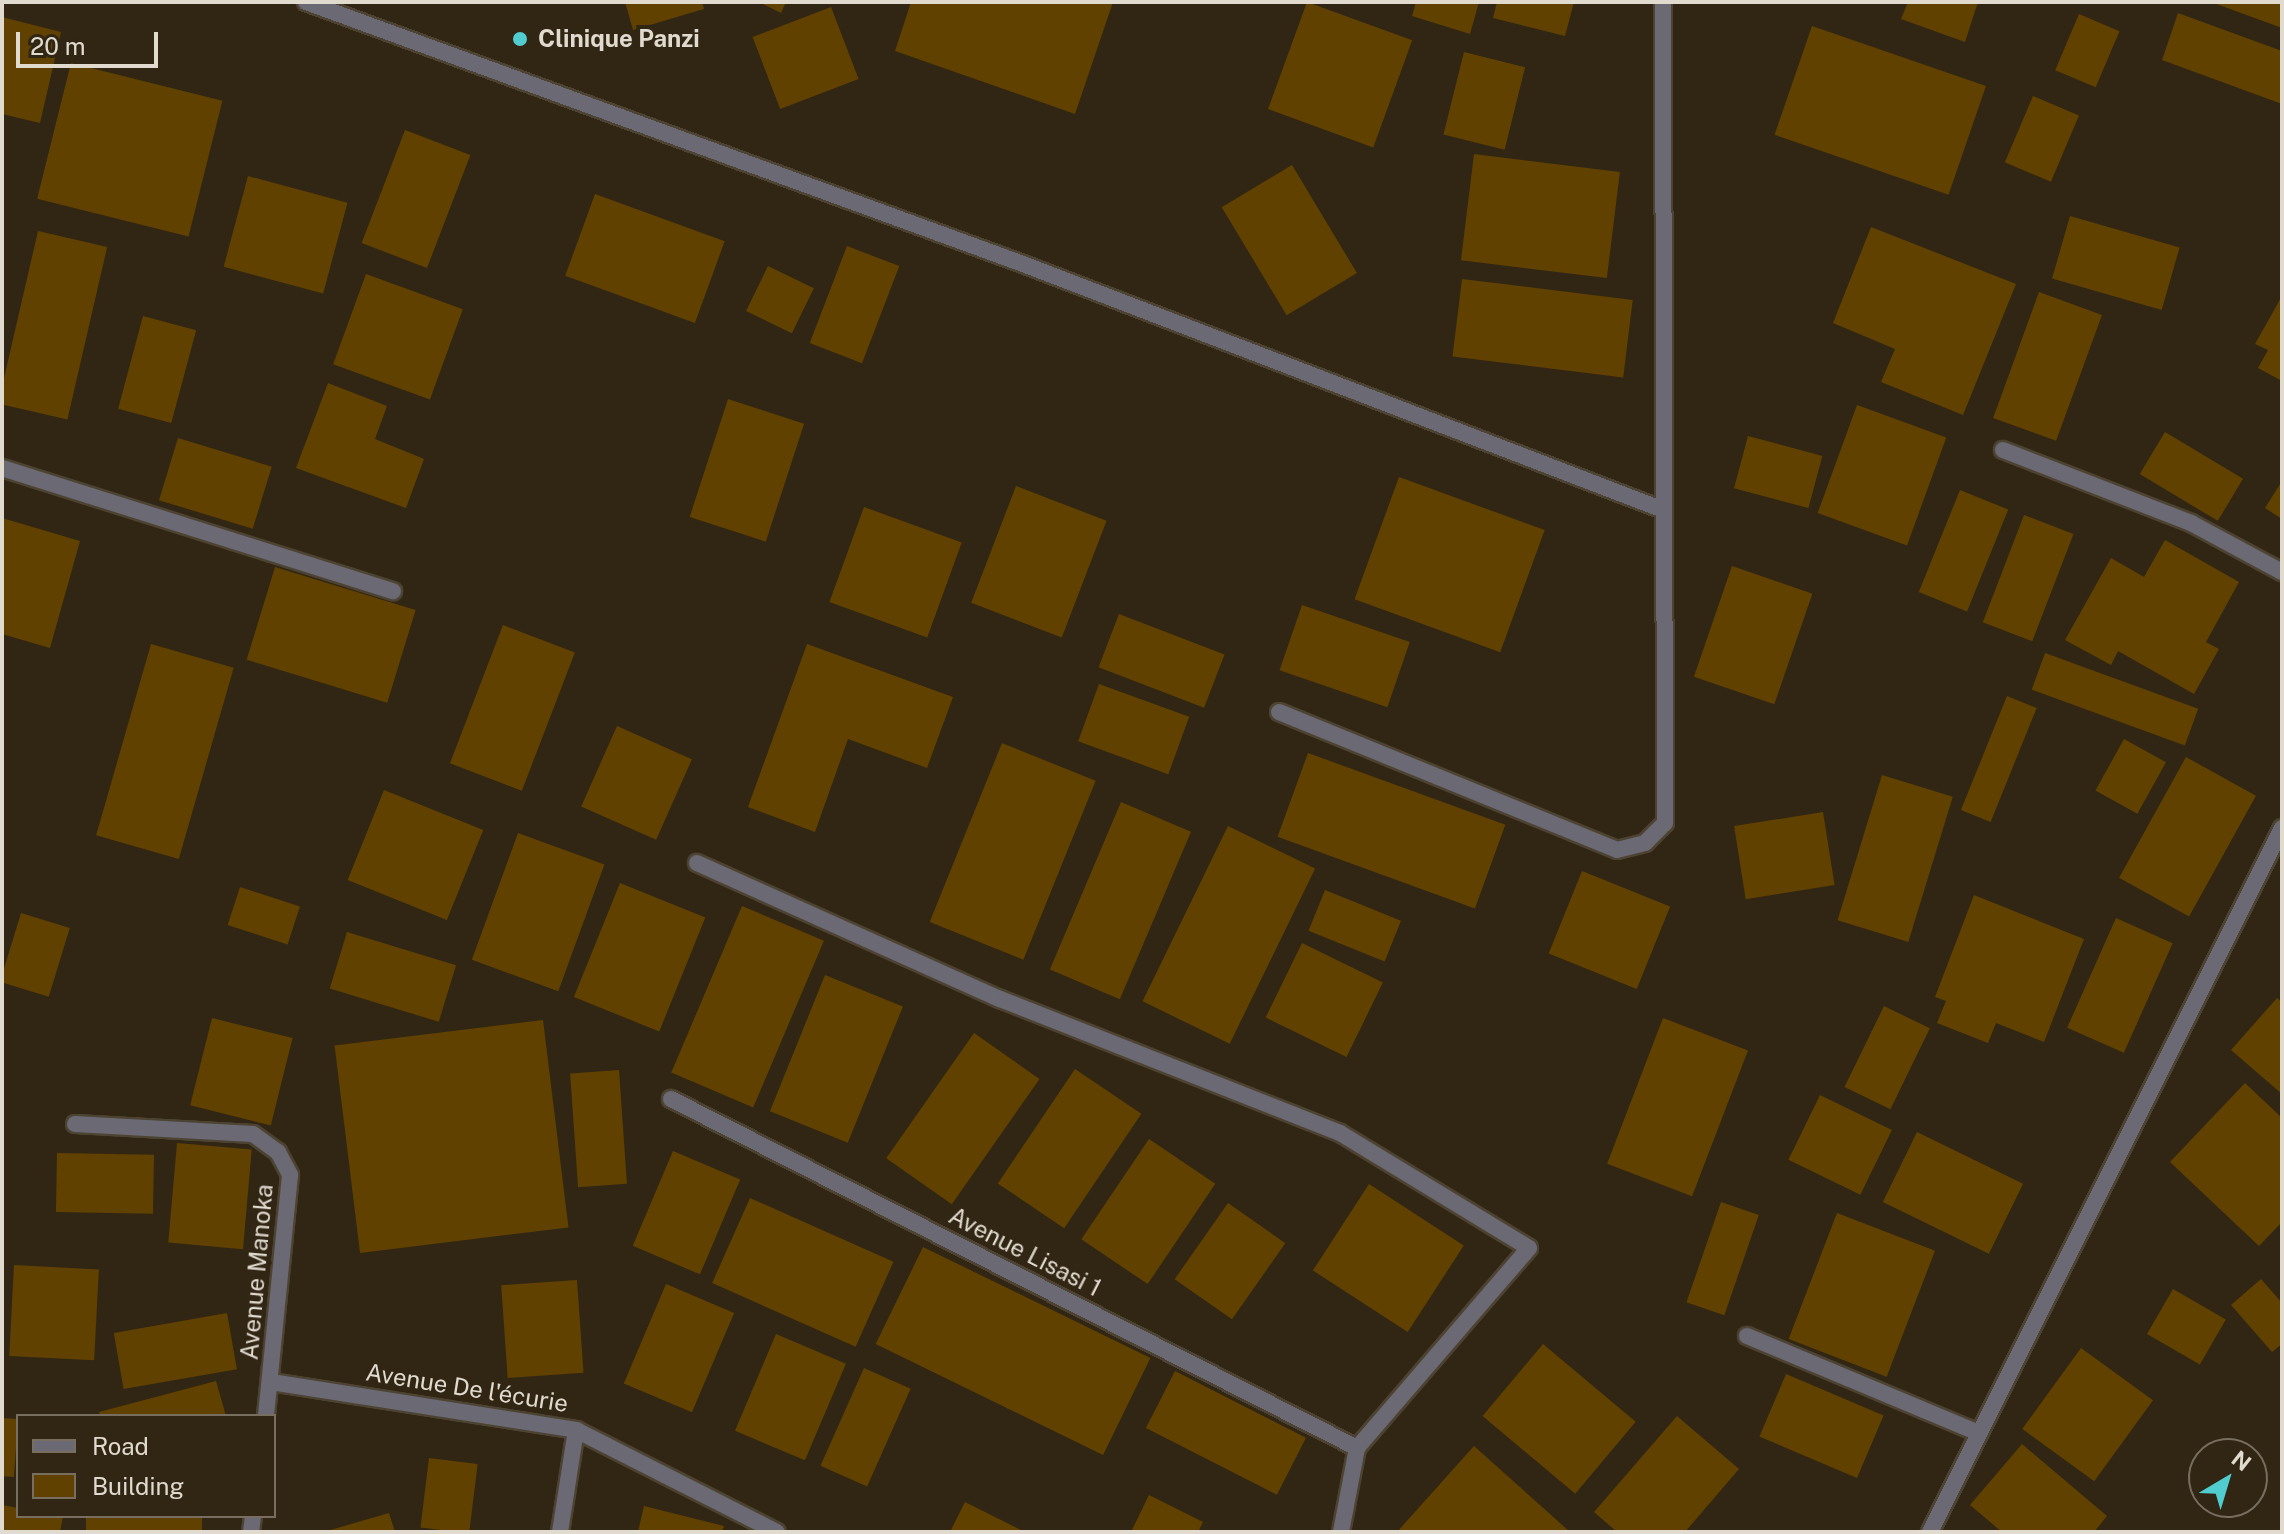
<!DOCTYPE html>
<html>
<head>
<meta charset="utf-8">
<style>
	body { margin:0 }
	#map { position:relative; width:2284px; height:1534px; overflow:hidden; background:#312614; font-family:"Public Sans",sans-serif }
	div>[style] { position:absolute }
	.building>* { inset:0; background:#604100; transform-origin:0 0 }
	.roads { filter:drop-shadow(2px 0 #4d4332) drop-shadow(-2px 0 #4d4332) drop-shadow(0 2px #4d4332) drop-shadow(0 -2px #4d4332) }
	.street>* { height:16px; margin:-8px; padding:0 8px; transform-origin:8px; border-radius:8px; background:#6b6a74 }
	.dots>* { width:22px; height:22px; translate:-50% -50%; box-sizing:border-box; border:4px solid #312614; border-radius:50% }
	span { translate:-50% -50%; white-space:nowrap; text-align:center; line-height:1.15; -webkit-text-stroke:8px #312614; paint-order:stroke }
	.poi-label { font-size:24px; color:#e1dacf; font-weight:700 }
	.left { translate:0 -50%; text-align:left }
	.street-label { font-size:24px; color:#e1dacf }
	.frame { position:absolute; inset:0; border:4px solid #e1dacf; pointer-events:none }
	.legend { position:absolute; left:16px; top:1414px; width:260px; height:104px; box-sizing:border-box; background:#312614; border:2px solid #776e5f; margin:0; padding:10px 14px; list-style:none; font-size:24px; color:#e1dacf }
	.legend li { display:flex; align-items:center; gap:16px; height:40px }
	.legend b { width:40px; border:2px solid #776e5f }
	.north { position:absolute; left:2188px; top:1438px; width:80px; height:80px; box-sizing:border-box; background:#312614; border:2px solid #776e5f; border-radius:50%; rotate:38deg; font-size:22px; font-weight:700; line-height:32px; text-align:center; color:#e1dacf }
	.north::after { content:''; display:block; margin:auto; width:28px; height:36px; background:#51ccd1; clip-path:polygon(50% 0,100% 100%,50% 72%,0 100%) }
	.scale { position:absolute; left:16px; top:32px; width:142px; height:36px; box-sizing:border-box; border:4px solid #e1dacf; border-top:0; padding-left:10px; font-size:24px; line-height:28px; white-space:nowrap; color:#e1dacf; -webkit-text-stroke:6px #312614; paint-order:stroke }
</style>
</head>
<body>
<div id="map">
	<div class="building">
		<i style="clip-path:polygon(625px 2px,702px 2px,704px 9px,633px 30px)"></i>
		<i style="clip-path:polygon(759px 2px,786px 2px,781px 13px)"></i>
		<i style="clip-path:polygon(911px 2px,1113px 2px,1075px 114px,895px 51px)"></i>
		<i style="left:1307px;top:2px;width:112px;height:114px;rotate:20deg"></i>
		<i style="clip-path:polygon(1416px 2px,1479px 2px,1470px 34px,1412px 16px)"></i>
		<i style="clip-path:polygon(1497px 2px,1574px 2px,1565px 36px,1493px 18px)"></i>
		<i style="clip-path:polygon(1908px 2px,1978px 2px,1965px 42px,1901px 19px)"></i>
		<i style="clip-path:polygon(2211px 2px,2282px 2px,2282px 28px)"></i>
		<i style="left:831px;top:7px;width:77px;height:84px;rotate:69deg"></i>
		<i style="clip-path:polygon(2178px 13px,2282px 51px,2282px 104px,2162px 60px)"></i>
		<i style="left:2079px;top:14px;width:44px;height:61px;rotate:23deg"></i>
		<i style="clip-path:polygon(2px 17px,61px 32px,40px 123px,2px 114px)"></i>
		<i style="left:1812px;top:26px;width:184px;height:115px;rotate:19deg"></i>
		<i style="left:1464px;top:52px;width:63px;height:85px;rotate:14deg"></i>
		<i style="left:71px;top:63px;width:156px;height:140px;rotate:14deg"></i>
		<i style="left:2033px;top:96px;width:50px;height:72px;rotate:23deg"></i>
		<i style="left:405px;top:130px;width:70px;height:121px;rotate:21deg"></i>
		<i style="left:1474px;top:154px;width:147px;height:107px;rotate:7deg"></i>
		<i style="left:1292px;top:165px;width:126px;height:82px;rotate:59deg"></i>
		<i style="left:248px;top:176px;width:103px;height:94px;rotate:15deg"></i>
		<i style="left:595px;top:194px;width:138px;height:87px;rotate:20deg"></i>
		<i style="left:2070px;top:216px;width:114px;height:65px;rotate:16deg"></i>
		<i style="clip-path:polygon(1871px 227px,2016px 284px,1963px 415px,1881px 382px,1895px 349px,1833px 323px)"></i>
		<i style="left:38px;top:231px;width:71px;height:177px;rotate:13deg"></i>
		<i style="left:847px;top:246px;width:56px;height:104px;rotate:21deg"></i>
		<i style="left:768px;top:266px;width:51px;height:50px;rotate:26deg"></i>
		<i style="left:366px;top:274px;width:103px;height:96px;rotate:20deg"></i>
		<i style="left:1462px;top:279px;width:172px;height:78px;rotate:7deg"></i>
		<i style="left:2039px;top:292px;width:67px;height:134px;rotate:20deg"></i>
		<i style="clip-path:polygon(2282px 296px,2282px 381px,2258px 368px,2268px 350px,2255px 344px)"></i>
		<i style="left:143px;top:316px;width:55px;height:96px;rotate:15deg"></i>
		<i style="clip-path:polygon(328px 383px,387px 406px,375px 439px,424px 459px,406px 508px,296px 468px)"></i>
		<i style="left:728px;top:399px;width:80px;height:124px;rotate:18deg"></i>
		<i style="left:1857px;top:405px;width:95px;height:115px;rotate:20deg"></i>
		<i style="left:2165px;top:432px;width:91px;height:49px;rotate:31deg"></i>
		<i style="left:1748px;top:436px;width:77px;height:54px;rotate:15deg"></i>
		<i style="left:178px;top:438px;width:98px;height:65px;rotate:17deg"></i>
		<i style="left:1399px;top:477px;width:155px;height:130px;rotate:20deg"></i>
		<i style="clip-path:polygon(2282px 481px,2282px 519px,2265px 508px)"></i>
		<i style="left:1016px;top:486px;width:97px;height:125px;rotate:21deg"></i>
		<i style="left:1960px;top:490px;width:52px;height:110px;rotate:22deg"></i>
		<i style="left:864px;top:507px;width:104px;height:101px;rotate:20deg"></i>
		<i style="left:2024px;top:515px;width:53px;height:115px;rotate:21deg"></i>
		<i style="clip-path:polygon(2px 518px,80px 541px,50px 648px,2px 634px)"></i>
		<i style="clip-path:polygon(2165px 540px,2239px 582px,2206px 642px,2219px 649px,2194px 694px,2118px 651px,2111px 665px,2065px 640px,2111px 558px,2144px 577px)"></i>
		<i style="left:1732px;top:566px;width:85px;height:117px;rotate:19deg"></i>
		<i style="left:275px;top:567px;width:147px;height:97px;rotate:17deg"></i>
		<i style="left:1302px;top:605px;width:114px;height:69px;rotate:19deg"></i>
		<i style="left:1119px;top:614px;width:113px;height:57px;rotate:21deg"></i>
		<i style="left:503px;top:625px;width:77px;height:148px;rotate:21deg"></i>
		<i style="left:151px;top:644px;width:86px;height:199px;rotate:16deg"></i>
		<i style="clip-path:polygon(807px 644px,953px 697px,927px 768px,848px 739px,815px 832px,748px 807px)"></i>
		<i style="left:2045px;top:653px;width:163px;height:39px;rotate:20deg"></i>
		<i style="left:1099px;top:684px;width:96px;height:61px;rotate:20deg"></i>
		<i style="left:2007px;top:696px;width:32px;height:123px;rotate:22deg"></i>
		<i style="left:617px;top:726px;width:82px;height:88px;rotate:24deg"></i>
		<i style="left:2124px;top:739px;width:48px;height:59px;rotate:29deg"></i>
		<i style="left:1002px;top:743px;width:101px;height:193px;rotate:22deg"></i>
		<i style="left:1308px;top:753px;width:210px;height:89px;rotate:20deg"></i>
		<i style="left:2186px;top:757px;width:80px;height:138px;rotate:29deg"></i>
		<i style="left:1882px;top:775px;width:74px;height:152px;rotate:17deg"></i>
		<i style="left:384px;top:790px;width:107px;height:97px;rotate:22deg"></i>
		<i style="left:1121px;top:802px;width:76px;height:182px;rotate:23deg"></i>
		<i style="left:1823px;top:812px;width:74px;height:90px;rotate:81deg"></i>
		<i style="left:1228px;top:826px;width:97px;height:195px;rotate:26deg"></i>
		<i style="left:518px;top:833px;width:92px;height:135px;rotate:20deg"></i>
		<i style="left:1582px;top:871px;width:95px;height:89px;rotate:22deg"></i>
		<i style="left:620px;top:883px;width:92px;height:123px;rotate:22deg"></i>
		<i style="left:240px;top:887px;width:63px;height:40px;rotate:18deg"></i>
		<i style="left:1325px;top:890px;width:82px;height:44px;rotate:22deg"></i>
		<i style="clip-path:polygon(1974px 895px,2084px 939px,2044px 1042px,1996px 1023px,1988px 1043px,1937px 1023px,1946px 1001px,1935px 997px)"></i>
		<i style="left:742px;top:906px;width:89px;height:181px;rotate:23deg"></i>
		<i style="left:21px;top:913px;width:51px;height:72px;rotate:17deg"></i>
		<i style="left:2116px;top:918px;width:62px;height:120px;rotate:24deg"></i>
		<i style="left:347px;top:932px;width:114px;height:59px;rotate:17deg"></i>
		<i style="left:1302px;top:943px;width:90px;height:83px;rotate:26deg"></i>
		<i style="left:825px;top:975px;width:84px;height:147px;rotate:22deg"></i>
		<i style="clip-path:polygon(2277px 998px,2282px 1002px,2282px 1094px,2231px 1050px)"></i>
		<i style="left:1884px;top:1006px;width:51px;height:90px;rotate:26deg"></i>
		<i style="left:212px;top:1018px;width:83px;height:90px;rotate:14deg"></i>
		<i style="left:1663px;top:1018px;width:91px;height:156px;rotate:21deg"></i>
		<i style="left:543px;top:1020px;width:209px;height:210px;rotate:83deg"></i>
		<i style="left:974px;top:1033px;width:80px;height:153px;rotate:35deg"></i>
		<i style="left:1075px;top:1069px;width:80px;height:138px;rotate:34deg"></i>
		<i style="left:619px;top:1070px;width:114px;height:49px;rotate:86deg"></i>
		<i style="clip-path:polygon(2245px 1083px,2282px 1118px,2282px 1222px,2259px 1246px,2170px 1162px)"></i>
		<i style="left:1820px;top:1095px;width:80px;height:72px;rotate:26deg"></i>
		<i style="left:1917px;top:1132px;width:118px;height:78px;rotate:26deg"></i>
		<i style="left:1149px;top:1139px;width:80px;height:121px;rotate:34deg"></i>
		<i style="left:177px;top:1143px;width:75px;height:100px;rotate:5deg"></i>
		<i style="left:673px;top:1151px;width:73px;height:103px;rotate:23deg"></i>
		<i style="left:57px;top:1153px;width:97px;height:59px;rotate:1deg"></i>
		<i style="left:1369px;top:1184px;width:113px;height:103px;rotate:33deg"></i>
		<i style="left:750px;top:1198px;width:157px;height:93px;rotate:24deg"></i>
		<i style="left:1721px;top:1202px;width:40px;height:106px;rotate:19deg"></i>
		<i style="left:1228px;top:1203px;width:70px;height:93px;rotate:35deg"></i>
		<i style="left:1837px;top:1213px;width:105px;height:135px;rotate:21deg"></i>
		<i style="left:923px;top:1247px;width:253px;height:108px;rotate:26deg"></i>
		<i style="left:14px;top:1265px;width:85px;height:91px;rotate:3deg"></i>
		<i style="clip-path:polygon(2261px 1279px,2282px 1303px,2282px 1344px,2272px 1352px,2231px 1305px)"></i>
		<i style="left:577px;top:1280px;width:93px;height:76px;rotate:86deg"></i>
		<i style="left:666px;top:1284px;width:74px;height:108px;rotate:23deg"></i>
		<i style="left:2173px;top:1289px;width:61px;height:52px;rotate:30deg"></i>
		<i style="left:227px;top:1313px;width:57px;height:115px;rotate:80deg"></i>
		<i style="left:776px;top:1334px;width:76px;height:105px;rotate:23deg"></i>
		<i style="left:1543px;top:1344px;width:121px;height:94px;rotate:40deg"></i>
		<i style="left:2081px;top:1348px;width:89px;height:100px;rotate:36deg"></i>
		<i style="left:864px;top:1368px;width:51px;height:107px;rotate:24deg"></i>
		<i style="left:1175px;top:1371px;width:147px;height:64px;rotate:27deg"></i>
		<i style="left:1786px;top:1374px;width:106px;height:68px;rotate:23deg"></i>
		<i style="clip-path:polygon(216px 1381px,226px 1416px,100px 1416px,99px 1412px)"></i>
		<i style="clip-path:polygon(1677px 1416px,1739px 1469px,1685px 1532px,1617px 1532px,1594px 1512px)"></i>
		<i style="left:2px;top:1418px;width:16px;height:58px;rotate:4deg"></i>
		<i style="clip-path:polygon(2022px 1444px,2107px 1516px,2094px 1532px,2002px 1532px,1970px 1505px)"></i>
		<i style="clip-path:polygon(1474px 1446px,1570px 1532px,1397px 1532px)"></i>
		<i style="left:429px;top:1458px;width:49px;height:70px;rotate:7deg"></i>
		<i style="clip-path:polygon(1149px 1495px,1203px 1522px,1198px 1532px,1131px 1532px)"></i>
		<i style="clip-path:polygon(965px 1502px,1025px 1532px,950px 1532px)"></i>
		<i style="clip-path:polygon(2px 1505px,18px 1508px,18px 1516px,63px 1516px,60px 1532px,2px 1532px)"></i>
		<i style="clip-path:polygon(644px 1506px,724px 1526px,722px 1532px,638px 1532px)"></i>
		<i style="clip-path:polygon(389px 1513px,395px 1532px,328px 1532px,327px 1531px)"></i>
		<i style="left:86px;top:1516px;width:116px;height:16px"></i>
	</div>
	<div class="roads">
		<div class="street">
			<i style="left:306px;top:2px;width:763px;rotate:20.07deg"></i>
			<i style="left:1023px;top:264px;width:683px;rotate:21.01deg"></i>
			<i style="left:2003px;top:450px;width:202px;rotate:21.2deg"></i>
			<i style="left:2191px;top:523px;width:103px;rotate:28.3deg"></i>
			<i style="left:2px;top:468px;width:410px;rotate:17.5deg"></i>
			<i style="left:1279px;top:712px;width:365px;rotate:22.2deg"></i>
			<i style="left:1617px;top:850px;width:29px;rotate:-14deg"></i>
			<i style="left:1645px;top:843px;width:28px;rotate:-45deg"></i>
			<i style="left:1665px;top:823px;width:821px;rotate:-90.14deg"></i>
			<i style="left:697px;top:863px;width:332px;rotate:24.2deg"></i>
			<i style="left:1000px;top:999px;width:365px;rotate:21.5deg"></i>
			<i style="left:1340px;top:1133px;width:221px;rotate:31.3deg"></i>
			<i style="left:1529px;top:1248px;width:264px;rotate:130.7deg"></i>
			<i style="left:1357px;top:1448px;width:86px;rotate:100.8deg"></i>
			<i style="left:671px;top:1099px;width:770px;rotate:26.96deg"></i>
			<i style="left:75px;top:1124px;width:178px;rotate:3.2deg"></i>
			<i style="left:253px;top:1134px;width:31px;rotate:36deg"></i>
			<i style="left:278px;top:1152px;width:26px;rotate:62deg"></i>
			<i style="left:290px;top:1175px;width:242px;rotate:95.7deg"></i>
			<i style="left:1747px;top:1336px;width:248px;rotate:22.7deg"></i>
			<i style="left:271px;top:1382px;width:309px;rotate:8.9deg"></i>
			<i style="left:576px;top:1430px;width:225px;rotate:26.9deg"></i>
			<i style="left:251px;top:1532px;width:16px;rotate:-83deg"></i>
			<i style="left:560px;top:1532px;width:103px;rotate:-81.1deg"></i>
			<i style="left:1930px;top:1532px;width:787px;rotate:-63.43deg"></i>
		</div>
	</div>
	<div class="dots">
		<i style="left:520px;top:39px;background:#51ccd1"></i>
	</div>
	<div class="poi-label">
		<span class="left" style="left:538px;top:39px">Clinique Panzi</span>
	</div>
	<div class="street-label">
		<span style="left:1025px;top:1252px;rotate:27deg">Avenue Lisasi 1</span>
		<span style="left:257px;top:1272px;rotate:-85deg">Avenue Manoka</span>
		<span style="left:467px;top:1388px;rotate:9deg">Avenue De l'écurie</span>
	</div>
	<div class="frame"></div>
	<ul class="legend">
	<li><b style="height:10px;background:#6b6a74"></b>Road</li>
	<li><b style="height:22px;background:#604100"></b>Building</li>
	</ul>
	<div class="north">N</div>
	<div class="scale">20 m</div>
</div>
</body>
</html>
